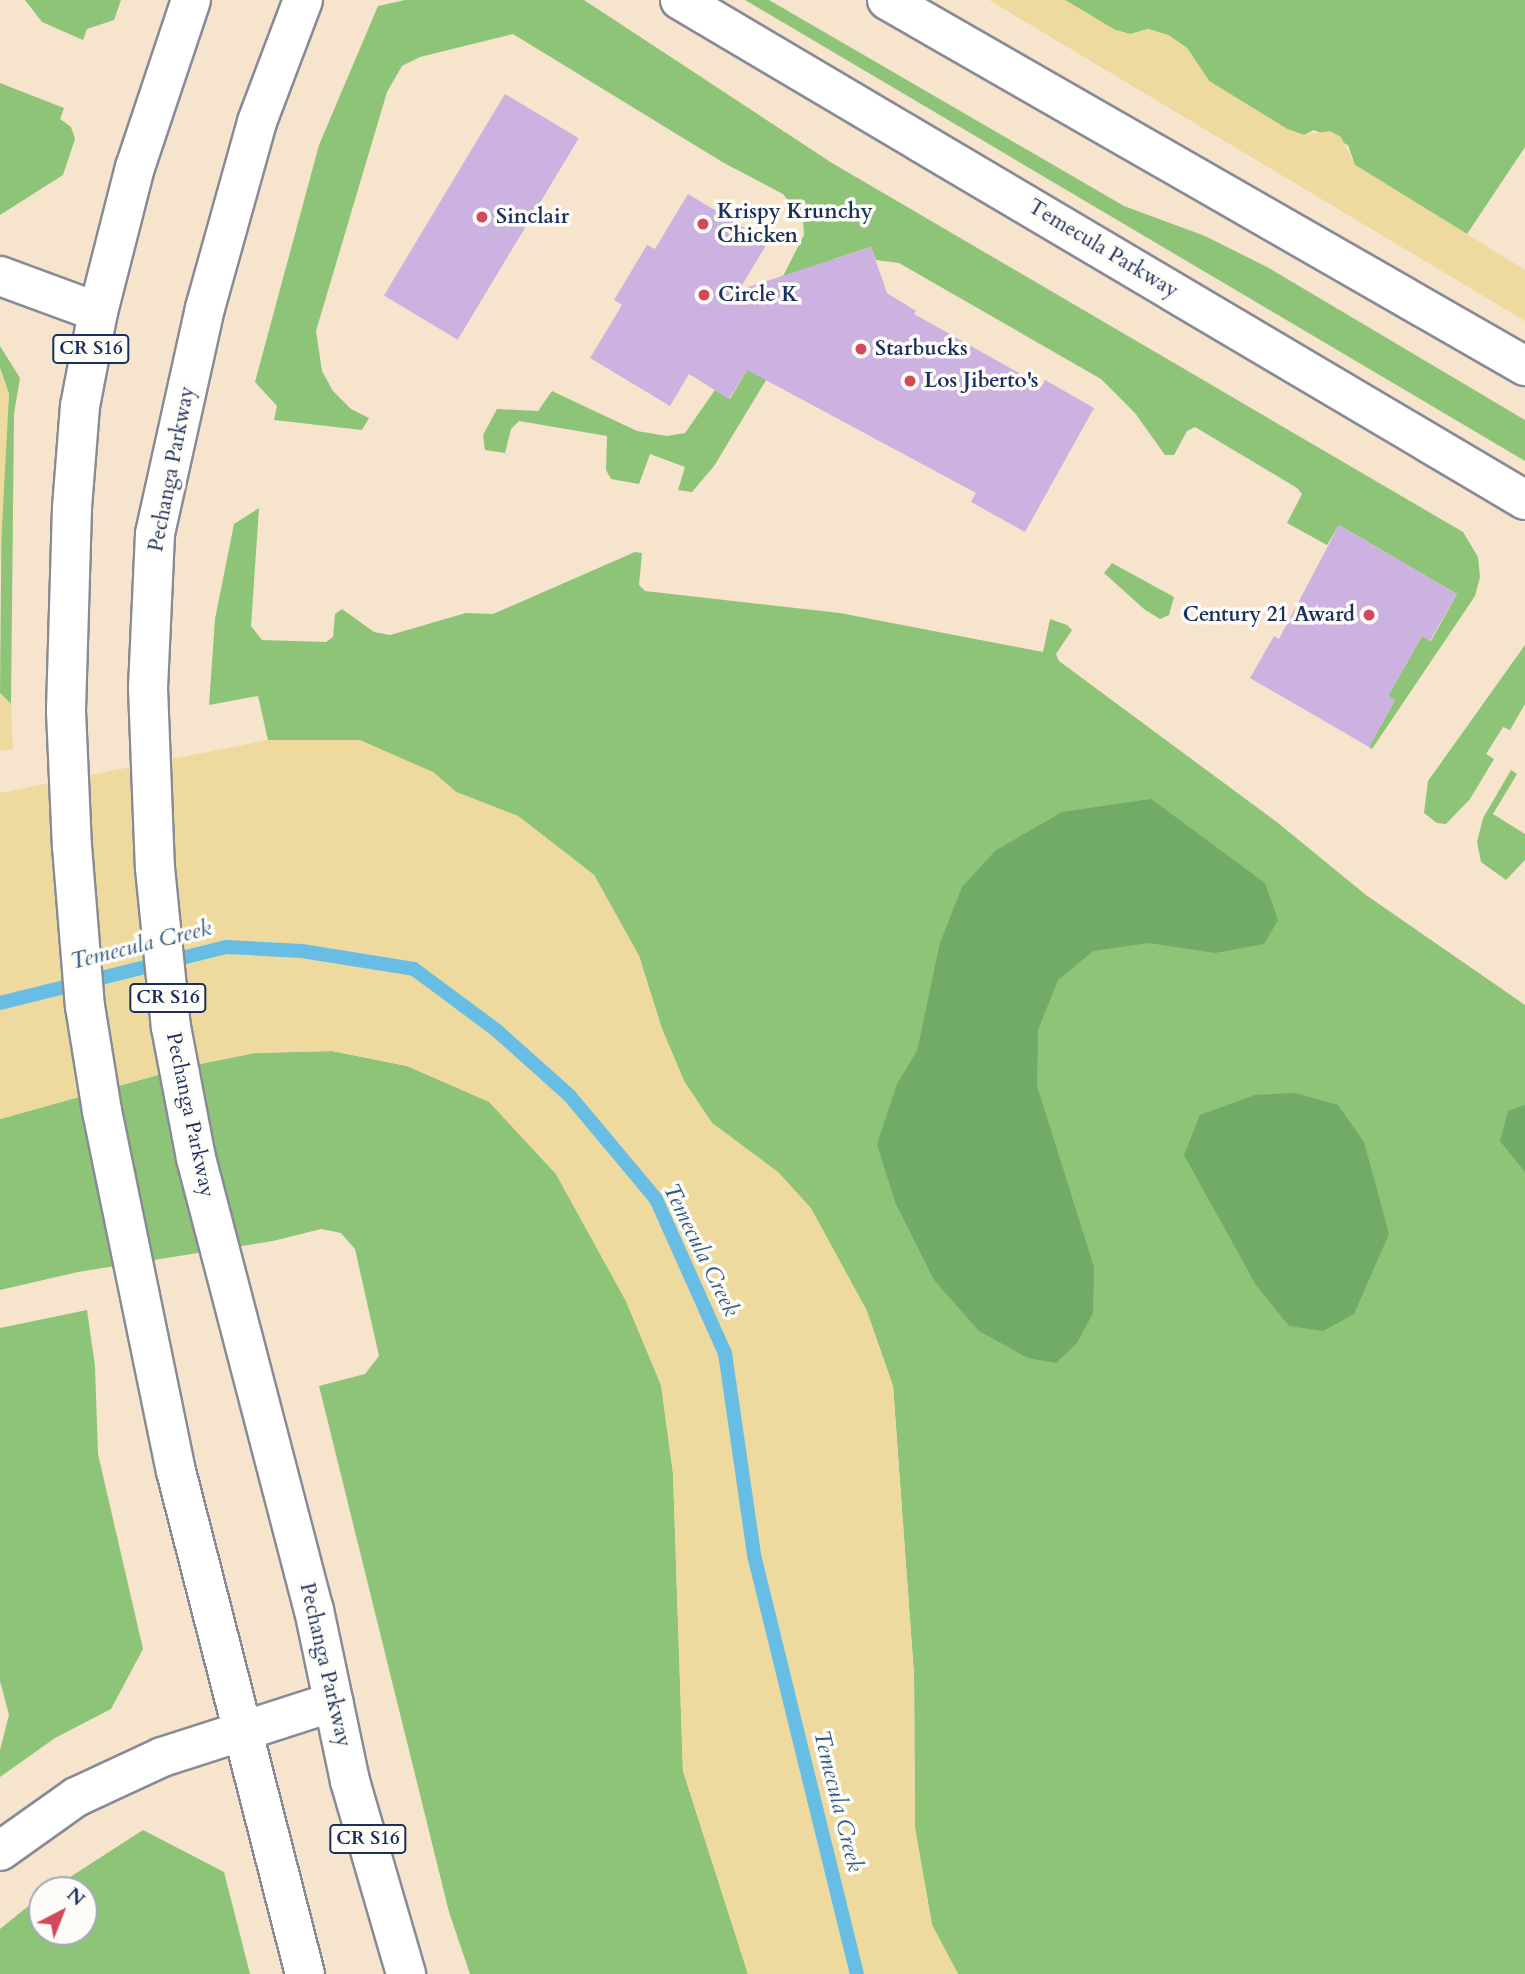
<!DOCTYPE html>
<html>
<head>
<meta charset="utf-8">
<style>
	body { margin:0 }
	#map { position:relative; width:1525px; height:1974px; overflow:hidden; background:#f6e4cd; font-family:Cardo,serif }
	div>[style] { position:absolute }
	.green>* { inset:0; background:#8ec477 }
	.forest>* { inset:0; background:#72aa68 }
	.sand>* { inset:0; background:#eeda9e }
	.stream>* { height:14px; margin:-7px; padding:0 7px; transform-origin:7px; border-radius:7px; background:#68bde4 }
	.building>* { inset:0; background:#cbb2e0; transform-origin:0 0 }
	.roads { filter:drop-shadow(2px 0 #888a96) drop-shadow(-2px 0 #888a96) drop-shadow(0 2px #888a96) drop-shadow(0 -2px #888a96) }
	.minor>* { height:38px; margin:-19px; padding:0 19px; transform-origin:19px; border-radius:19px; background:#fff }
	.secondary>* { height:38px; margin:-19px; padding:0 19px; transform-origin:19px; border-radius:19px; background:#fff }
	.primary>* { height:38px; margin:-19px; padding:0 19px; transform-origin:19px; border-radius:19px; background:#fff }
	.dots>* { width:19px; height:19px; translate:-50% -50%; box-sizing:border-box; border:4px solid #fdfcf7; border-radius:50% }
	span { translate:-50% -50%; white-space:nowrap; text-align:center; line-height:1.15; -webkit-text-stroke:7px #fdfcf7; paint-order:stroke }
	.shield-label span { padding:2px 5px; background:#fdfcf7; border:2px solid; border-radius:5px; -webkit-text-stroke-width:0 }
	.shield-label { font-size:19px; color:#1b2f5e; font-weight:700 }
	.poi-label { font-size:21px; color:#1b2f5e; font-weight:700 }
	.left { translate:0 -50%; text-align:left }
	.right { translate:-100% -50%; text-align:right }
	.street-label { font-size:21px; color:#1b2f5e }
	.water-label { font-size:23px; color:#325a86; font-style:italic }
	.north { position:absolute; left:28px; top:1876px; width:70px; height:70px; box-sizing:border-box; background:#fdfcf7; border:2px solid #a3aaba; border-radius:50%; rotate:42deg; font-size:19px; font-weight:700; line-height:28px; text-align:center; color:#1b2f5e }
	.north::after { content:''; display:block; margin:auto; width:24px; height:32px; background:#d1495b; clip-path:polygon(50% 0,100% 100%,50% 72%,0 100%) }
</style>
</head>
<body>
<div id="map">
	<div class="green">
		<i style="clip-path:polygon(25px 0,121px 0,114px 20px,87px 29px,83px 40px,42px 22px)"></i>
		<i style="clip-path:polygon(405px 0,584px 0,832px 163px,1463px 532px,1478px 557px,1480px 577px,1475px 596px,1372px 749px,1369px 747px,1395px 700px,1388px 696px,1422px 636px,1431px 641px,1457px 594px,1339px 525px,1327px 545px,1287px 523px,1302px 494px,1297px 488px,1195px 427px,1187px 431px,1174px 455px,1165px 455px,1135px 413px,1101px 379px,899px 263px,876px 260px,871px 247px,833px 259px,839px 277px,822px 288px,714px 466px,692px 492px,678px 490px,685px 467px,650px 454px,639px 484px,611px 479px,606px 470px,607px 436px,519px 421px,511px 429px,505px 453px,485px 450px,483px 435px,497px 409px,538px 411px,552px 391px,637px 431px,667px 436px,685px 433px,715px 390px,730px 399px,794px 290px,780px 282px,804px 235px,803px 220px,783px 194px,724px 163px,513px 34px,420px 57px,402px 66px,387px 92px,316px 331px,322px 371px,333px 391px,351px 409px,369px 418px,362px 430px,274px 420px,277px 406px,255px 382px,319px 145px,378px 6px)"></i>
		<i style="clip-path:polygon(745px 0,769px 0,1124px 206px,1205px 236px,1267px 267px,1525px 420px,1525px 461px)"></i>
		<i style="clip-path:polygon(1065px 0,1525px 0,1525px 147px,1467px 234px,1355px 165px,1348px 145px,1314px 130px,1304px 135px,1287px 129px,1209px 81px,1187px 48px,1168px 35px,1148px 29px,1130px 34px,1115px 30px)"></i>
		<i style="clip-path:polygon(0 83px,64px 108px,60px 119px,71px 127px,75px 139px,63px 175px,0 215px)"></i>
		<i style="clip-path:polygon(0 346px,20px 378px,14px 414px,11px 704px,0 693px,2px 469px,9px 394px,0 368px)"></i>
		<i style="clip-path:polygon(259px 508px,251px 626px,262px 640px,326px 642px,333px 637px,335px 614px,342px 609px,374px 632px,390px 635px,466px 613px,493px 614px,635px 552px,642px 553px,639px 585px,645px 591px,840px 613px,1043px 652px,1050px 619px,1067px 625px,1072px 630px,1056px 654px,1059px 661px,1278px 823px,1366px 895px,1525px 1005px,1525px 1974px,958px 1974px,932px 1925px,915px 1828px,914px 1675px,893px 1386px,866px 1309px,779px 1173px,712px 1123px,684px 1081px,662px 1029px,639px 956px,594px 875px,518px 816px,456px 792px,433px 772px,299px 741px,268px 740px,258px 696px,209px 705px,215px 619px,234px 524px)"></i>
		<i style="clip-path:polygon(1112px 563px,1174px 597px,1169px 615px,1160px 619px,1144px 609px,1104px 573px)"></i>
		<i style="clip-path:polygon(1525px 645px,1525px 704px,1510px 730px,1503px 727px,1486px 754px,1494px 759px,1470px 799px,1446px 824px,1437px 823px,1424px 813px,1428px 781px)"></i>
		<i style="clip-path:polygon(1511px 770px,1517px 774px,1493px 814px,1525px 834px,1525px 860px,1506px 880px,1481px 862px,1477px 842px,1483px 818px)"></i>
		<i style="clip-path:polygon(332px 1051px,407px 1066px,489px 1101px,556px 1174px,626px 1301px,661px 1385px,673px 1473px,683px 1771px,748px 1974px,470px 1974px,449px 1912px,319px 1386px,365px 1374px,379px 1356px,355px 1249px,341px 1233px,321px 1229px,273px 1241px,78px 1272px,0 1290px,0 1119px,190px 1066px,254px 1053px)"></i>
		<i style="clip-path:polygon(87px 1310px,95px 1366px,98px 1454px,143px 1649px,111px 1709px,55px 1738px,0 1777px,0 1750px,9px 1715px,0 1681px,0 1328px)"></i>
		<i style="clip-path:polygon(143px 1830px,224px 1872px,250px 1974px,0 1974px,0 1929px,42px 1895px,42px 1932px,84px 1932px,84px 1890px,50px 1890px)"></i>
	</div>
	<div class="forest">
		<i style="clip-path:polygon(1151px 799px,1265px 883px,1278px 920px,1264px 944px,1215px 953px,1149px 943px,1093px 951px,1058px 980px,1038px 1030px,1037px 1086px,1094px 1267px,1093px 1313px,1077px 1343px,1056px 1363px,1028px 1358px,979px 1331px,934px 1280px,895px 1202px,877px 1144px,897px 1084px,917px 1051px,940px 943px,962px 887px,995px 851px,1062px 812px)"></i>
		<i style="clip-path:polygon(1295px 1093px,1338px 1105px,1364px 1142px,1389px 1234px,1354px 1314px,1323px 1331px,1289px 1326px,1256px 1285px,1184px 1155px,1200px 1115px,1255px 1095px)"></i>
		<i style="clip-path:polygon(1525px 1105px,1525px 1172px,1500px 1141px,1508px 1111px)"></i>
	</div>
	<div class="sand">
		<i style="clip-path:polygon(989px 0,1065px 0,1115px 30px,1130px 34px,1148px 29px,1168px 35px,1187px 48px,1209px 81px,1287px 129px,1304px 135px,1330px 131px,1341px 137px,1355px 165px,1525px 270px,1525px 321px)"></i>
		<i style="clip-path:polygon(0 368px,9px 394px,0 565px)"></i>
		<i style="clip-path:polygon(0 693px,11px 704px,13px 749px,0 751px)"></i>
		<i style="clip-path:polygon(267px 740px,360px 740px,433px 772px,456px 792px,518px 816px,594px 875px,639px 956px,662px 1029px,684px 1081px,712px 1123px,779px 1173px,811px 1208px,866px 1309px,893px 1386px,914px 1675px,915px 1828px,932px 1925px,958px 1974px,748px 1974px,683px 1771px,673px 1473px,661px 1385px,626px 1301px,556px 1174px,489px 1102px,407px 1066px,332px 1051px,255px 1053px,190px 1066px,0 1119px,0 793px)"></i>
	</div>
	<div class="stream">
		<i style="left:0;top:1003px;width:233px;rotate:-13.9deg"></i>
		<i style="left:226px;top:947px;width:76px;rotate:3deg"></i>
		<i style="left:302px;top:951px;width:113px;rotate:9.1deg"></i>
		<i style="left:414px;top:969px;width:102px;rotate:36.6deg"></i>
		<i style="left:496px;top:1030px;width:98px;rotate:41.7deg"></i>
		<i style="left:569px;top:1095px;width:136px;rotate:50.1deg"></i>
		<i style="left:656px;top:1199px;width:169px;rotate:65.9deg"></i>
		<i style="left:725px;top:1353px;width:204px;rotate:81.8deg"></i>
		<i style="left:754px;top:1555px;width:431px;rotate:76.2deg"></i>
	</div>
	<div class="building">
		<i style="left:505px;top:94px;width:86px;height:235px;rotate:31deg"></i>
		<i style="clip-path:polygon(688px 194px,768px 242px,739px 290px,871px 247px,887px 293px,916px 311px,914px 314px,1042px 386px,1045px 380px,1094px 408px,1025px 532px,971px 502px,976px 493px,747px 370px,729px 399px,689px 374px,670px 406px,590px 358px,622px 305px,614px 300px,647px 245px,655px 249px)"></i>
		<i style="clip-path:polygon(1339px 525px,1457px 594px,1430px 641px,1422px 636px,1388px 696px,1395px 700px,1369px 747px,1250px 678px,1274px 636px,1279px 639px)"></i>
	</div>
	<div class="roads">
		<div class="minor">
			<i style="left:0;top:276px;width:104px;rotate:20.2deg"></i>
		</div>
		<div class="secondary">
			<i style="left:0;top:1851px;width:93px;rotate:-35.4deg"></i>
			<i style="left:76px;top:1797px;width:95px;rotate:-24.9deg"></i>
			<i style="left:162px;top:1757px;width:180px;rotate:-17.8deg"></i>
		</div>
		<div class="primary">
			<i style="left:191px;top:0;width:176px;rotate:108.5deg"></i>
			<i style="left:135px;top:167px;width:150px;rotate:104.3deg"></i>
			<i style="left:98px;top:312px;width:96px;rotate:100.8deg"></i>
			<i style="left:80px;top:406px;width:102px;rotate:94.5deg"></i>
			<i style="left:72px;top:508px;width:203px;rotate:91.7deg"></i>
			<i style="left:66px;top:711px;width:135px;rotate:87.5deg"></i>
			<i style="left:72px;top:846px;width:161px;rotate:85.4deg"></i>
			<i style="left:85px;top:1006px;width:106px;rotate:80.8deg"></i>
			<i style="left:102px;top:1111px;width:368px;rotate:78.4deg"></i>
			<i style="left:176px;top:1471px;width:519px;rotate:75.62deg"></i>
			<i style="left:303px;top:0;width:130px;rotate:110.7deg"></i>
			<i style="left:257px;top:122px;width:193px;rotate:105.6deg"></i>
			<i style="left:205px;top:308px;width:231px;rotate:102.5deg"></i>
			<i style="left:155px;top:534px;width:154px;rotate:92.6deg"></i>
			<i style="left:148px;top:688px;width:180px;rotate:87.8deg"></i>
			<i style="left:155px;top:868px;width:160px;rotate:84.3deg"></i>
			<i style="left:171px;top:1027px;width:133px;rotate:79.2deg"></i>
			<i style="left:196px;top:1158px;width:467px;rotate:75.4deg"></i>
			<i style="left:314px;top:1610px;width:175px;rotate:78.1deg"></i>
			<i style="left:350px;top:1781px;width:201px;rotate:73.8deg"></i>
			<i style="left:680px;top:0;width:982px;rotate:30.61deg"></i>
			<i style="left:887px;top:0;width:736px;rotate:29.84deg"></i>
		</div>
	</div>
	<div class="dots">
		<i style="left:482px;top:217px;background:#d1495b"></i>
		<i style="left:703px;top:224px;background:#d1495b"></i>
		<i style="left:704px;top:295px;background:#d1495b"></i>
		<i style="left:861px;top:349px;background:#d1495b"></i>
		<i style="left:910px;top:381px;background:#d1495b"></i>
		<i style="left:1369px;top:615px;background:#d1495b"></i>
	</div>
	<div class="shield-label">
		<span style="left:91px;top:349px">CR S16</span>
		<span style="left:168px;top:998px">CR S16</span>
		<span style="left:368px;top:1839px">CR S16</span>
	</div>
	<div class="poi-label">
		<span class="left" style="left:717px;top:224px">Krispy Krunchy<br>Chicken</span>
		<span class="left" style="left:496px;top:217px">Sinclair</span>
		<span class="left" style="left:718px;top:295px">Circle K</span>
		<span class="left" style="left:875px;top:349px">Starbucks</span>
		<span class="left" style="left:924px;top:381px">Los Jiberto's</span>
		<span class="right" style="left:1355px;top:615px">Century 21 Award</span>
	</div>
	<div class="street-label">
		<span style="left:1103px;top:249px;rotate:31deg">Temecula Parkway</span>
		<span style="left:172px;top:469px;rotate:-79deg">Pechanga Parkway</span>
		<span style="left:190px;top:1115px;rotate:78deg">Pechanga Parkway</span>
		<span style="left:325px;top:1665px;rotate:77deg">Pechanga Parkway</span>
	</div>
	<div class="water-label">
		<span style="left:141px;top:945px;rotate:-14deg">Temecula Creek</span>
		<span style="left:701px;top:1250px;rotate:64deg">Temecula Creek</span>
		<span style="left:838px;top:1801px;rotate:76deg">Temecula Creek</span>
	</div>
	<div class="north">N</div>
</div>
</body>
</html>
